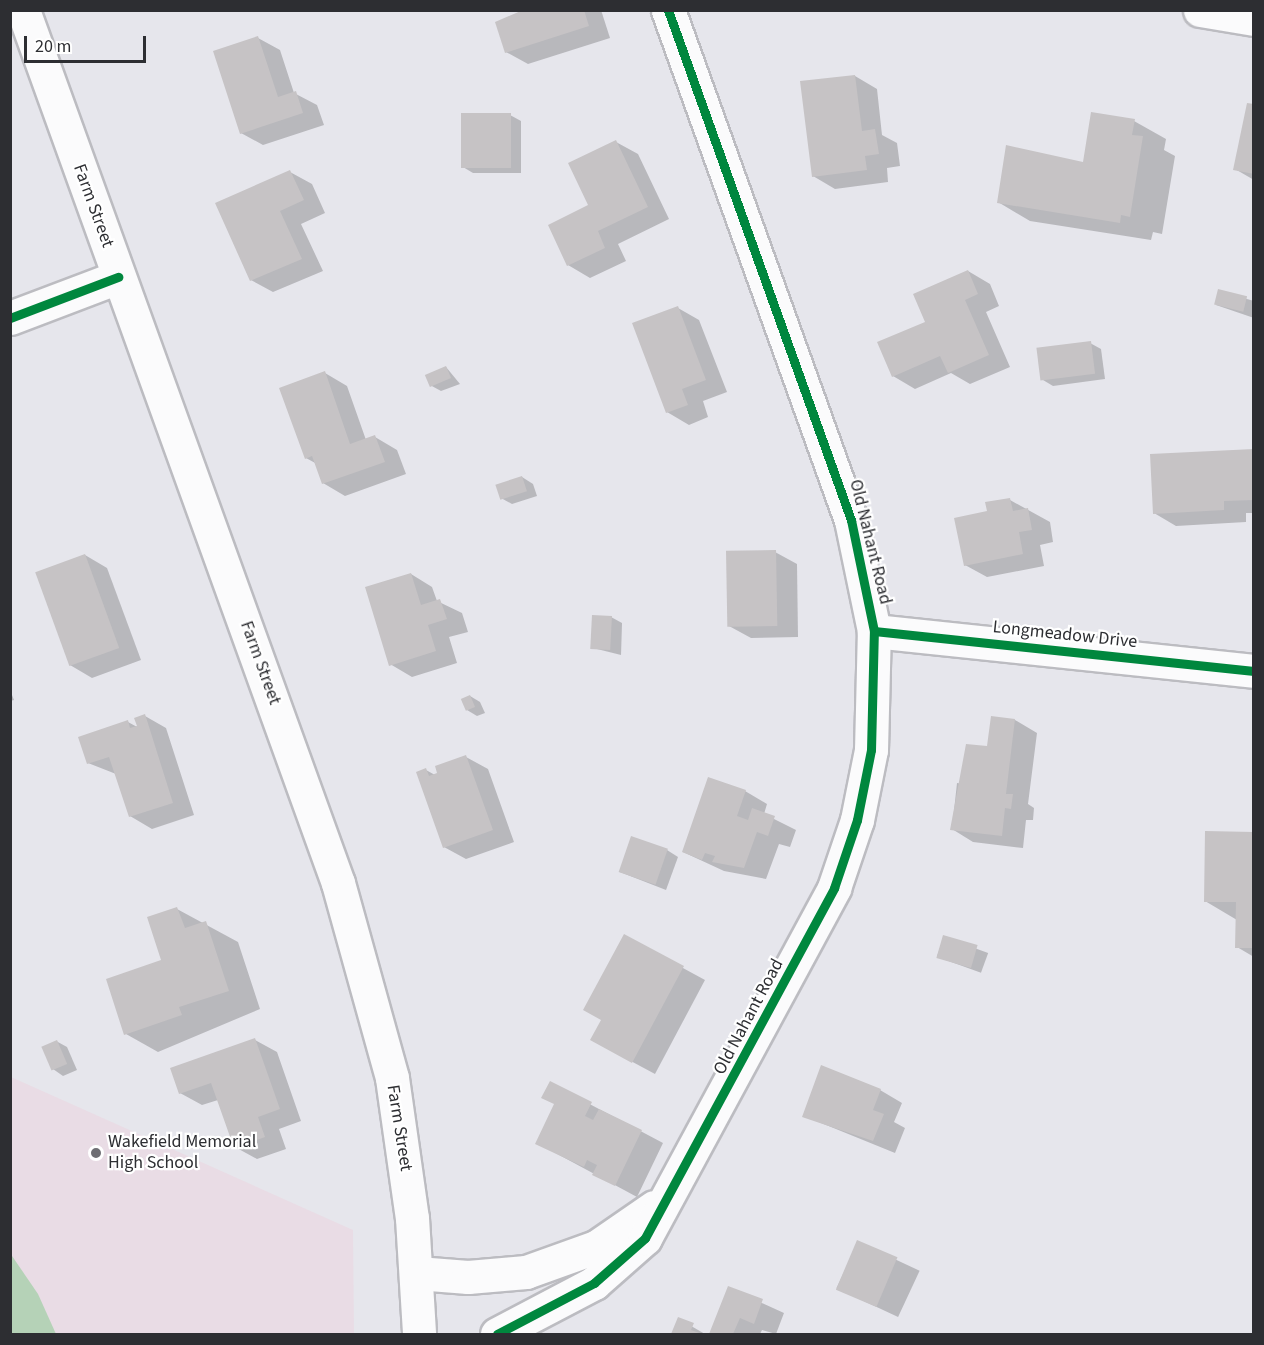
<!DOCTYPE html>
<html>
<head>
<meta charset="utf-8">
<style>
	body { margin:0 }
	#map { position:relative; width:1264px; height:1345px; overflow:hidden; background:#e6e6ec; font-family:"Source Sans 3",sans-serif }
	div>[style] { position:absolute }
	.education>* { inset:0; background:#e9dce5 }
	.green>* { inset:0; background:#b5d2b7 }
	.shadow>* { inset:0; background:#0003; transform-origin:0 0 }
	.building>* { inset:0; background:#c6c3c5; transform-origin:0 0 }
	.roads { filter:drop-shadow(2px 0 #bcbcc1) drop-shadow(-2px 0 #bcbcc1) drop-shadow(0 2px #bcbcc1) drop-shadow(0 -2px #bcbcc1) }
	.minor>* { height:33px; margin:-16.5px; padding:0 16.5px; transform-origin:16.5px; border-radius:16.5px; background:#fbfbfc }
	.tertiary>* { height:33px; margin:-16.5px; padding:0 16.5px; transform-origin:16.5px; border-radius:16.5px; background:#fbfbfc }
	.secondary>* { height:33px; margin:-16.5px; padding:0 16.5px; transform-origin:16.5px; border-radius:16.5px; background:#fbfbfc }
	.cycleway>* { height:9px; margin:-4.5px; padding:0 4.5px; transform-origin:4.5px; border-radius:4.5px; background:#00873e }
	.dots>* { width:16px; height:16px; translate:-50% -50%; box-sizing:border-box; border:3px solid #fff; border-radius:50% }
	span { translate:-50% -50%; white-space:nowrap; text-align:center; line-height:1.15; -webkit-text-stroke:4.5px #fff; paint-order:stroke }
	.street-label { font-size:18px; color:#2d2e32 }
	.poi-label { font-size:18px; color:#2d2e32 }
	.left { translate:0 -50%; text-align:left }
	.frame { position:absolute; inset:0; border:12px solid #2d2e32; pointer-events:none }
	.scale { position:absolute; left:24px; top:36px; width:122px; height:27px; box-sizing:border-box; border:3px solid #2d2e32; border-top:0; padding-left:8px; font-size:18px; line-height:21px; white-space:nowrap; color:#2d2e32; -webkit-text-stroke:4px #fff; paint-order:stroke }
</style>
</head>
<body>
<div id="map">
	<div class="education">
		<i style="clip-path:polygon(11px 1077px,353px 1230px,354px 1334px,11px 1334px)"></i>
	</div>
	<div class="green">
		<i style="clip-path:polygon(10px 1253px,38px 1294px,56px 1334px,11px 1334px)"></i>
	</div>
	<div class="shadow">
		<i style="clip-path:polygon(525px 10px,601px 10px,610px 38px,528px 64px,506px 52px)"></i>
		<i style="clip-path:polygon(258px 38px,280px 50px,294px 93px,317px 105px,324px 125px,263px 145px,241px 133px)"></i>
		<i style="clip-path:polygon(855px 76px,877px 89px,882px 135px,897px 143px,900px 166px,887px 168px,888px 182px,835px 189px,813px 176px)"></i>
		<i style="clip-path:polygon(1254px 105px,1254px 180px,1235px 169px)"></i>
		<i style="clip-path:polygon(510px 115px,521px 121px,521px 173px,473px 173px,463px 167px)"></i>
		<i style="clip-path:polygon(1134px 121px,1166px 139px,1164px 150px,1175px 156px,1162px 234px,1153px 232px,1151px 240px,1030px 221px,998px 202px,1084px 164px)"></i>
		<i style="clip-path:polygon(616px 142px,638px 154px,669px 219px,618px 244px,626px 261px,590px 278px,568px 265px)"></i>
		<i style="clip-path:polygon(290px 172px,312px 184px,325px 213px,301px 224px,323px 271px,273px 292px,251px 280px)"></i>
		<i style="clip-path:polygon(968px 271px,990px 284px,999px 306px,986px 312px,1010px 367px,970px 384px,951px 373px,915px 389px,893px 376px)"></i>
		<i style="clip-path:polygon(1219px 291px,1254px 301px,1254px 318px,1216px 305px)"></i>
		<i style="clip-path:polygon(678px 308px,699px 320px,727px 392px,703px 401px,708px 417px,689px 425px,667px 412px)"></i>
		<i style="clip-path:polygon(1090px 343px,1101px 349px,1105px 379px,1053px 386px,1043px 380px)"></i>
		<i style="clip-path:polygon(446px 367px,460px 384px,441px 391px,430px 385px)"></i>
		<i style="clip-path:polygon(325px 373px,347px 386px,366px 440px,375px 437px,397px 450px,406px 474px,345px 496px,323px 483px,317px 464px,306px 458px)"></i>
		<i style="clip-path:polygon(1254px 450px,1254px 513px,1246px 513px,1246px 522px,1176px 526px,1154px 513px)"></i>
		<i style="clip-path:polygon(522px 477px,533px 484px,537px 496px,512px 504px,501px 498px)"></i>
		<i style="clip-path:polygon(1010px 500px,1050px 522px,1053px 542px,1040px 545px,1044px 566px,987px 577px,965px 565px,988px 512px)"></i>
		<i style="clip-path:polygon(775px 552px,797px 564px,798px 637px,751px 638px,729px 626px)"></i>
		<i style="clip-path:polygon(85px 555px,107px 568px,141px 660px,92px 678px,70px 665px)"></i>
		<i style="clip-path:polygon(411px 574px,432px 587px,437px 601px,462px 613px,468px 632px,449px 637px,457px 663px,412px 677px,390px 664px)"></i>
		<i style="clip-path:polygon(611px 617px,622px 623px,621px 655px,593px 648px)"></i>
		<i style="clip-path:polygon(10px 690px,14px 700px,10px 701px)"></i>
		<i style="clip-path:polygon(470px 696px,480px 702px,485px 713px,477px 716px,467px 710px)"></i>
		<i style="clip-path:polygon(145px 716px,166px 728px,194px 815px,152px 829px,130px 816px,116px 774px,88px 763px,128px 722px,139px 728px)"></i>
		<i style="clip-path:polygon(992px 718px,1015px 720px,1037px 733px,1028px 804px,1034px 808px,1033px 820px,1026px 820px,1023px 848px,973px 842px,952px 829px,957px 783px,963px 784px,988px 748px)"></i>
		<i style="clip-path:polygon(466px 757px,488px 769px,514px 842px,466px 859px,444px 847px,426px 770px,435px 775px)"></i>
		<i style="clip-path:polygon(745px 791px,767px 804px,764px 814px,796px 830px,790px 847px,779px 844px,766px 879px,724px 871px,683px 852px)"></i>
		<i style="clip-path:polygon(1254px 833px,1254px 957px,1237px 947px,1237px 920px,1205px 901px)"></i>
		<i style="clip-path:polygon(667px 850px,678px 857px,666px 890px,620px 872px)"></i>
		<i style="clip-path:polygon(177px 909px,238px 942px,260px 1009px,158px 1052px,126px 1034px,163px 961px)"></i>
		<i style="clip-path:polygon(624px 936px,705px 980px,655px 1074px,614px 1052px,603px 1020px)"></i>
		<i style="left:944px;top:937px;width:47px;height:21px;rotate:20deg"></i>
		<i style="clip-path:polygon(255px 1040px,277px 1052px,301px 1121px,279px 1129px,286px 1149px,257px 1159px,235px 1147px,218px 1100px,202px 1105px,180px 1093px)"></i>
		<i style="clip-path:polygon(56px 1041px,67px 1047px,77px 1070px,63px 1076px,53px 1069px)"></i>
		<i style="clip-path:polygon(550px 1083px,663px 1143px,637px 1197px,537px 1143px,555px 1104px)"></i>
		<i style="clip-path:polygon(880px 1090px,902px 1103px,894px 1122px,905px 1128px,895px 1153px,804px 1116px)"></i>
		<i style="left:858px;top:1242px;width:68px;height:51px;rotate:25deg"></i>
		<i style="clip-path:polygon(729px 1288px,784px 1313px,776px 1334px,762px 1330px,760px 1334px,711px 1334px)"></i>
		<i style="clip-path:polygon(679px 1319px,705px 1334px,673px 1334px)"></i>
	</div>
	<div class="building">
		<i style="clip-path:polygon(523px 10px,584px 10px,589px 26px,505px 53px,495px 22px)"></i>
		<i style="clip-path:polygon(258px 36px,278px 97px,296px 91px,303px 113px,240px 134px,213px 51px)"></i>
		<i style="clip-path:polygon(855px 75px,862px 131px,875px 129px,879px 154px,865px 156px,867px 170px,812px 177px,800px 81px)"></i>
		<i style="clip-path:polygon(1247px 103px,1254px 104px,1254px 174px,1233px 170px)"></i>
		<i style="clip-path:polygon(1091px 112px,1135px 119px,1132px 135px,1143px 136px,1130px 217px,1121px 215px,1120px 223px,997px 203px,1006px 145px,1083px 162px)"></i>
		<i style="left:461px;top:113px;width:50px;height:55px"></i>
		<i style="clip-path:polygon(616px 140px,648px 207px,598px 231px,605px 248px,567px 266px,548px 225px,588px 205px,568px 163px)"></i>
		<i style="clip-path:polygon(290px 170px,304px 200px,280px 211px,302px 259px,250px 281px,215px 203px)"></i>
		<i style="clip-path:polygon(968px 270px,978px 294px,965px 300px,989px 355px,948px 373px,940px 356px,892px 377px,877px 342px,925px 322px,913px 294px)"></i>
		<i style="left:1218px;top:289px;width:30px;height:16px;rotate:14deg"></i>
		<i style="clip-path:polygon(678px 306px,706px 380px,682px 389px,688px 405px,666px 413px,632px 323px)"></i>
		<i style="left:1091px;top:341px;width:33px;height:55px;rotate:83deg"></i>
		<i style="left:446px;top:366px;width:13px;height:23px;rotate:67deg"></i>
		<i style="clip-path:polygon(325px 371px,350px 444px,375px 435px,385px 462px,322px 484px,312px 456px,305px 459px,279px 388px)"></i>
		<i style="clip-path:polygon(1254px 449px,1254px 500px,1224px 501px,1224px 510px,1153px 514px,1150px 454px)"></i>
		<i style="left:522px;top:476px;width:16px;height:28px;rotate:72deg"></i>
		<i style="clip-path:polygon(1010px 498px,1013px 511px,1028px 508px,1032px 530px,1019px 532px,1023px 554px,964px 566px,954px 518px,987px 511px,985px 502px)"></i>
		<i style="left:776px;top:550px;width:76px;height:50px;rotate:89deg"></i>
		<i style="left:85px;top:554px;width:100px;height:53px;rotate:70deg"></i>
		<i style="clip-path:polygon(411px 573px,421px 605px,440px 599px,447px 619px,428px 625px,436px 651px,389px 666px,365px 587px)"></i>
		<i style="left:592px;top:615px;width:20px;height:34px;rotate:3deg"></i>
		<i style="left:470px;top:695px;width:13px;height:10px;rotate:67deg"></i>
		<i style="clip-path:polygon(145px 714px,173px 803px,129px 817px,109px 757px,87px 764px,78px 737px,128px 720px,130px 728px,137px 726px,134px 718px)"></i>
		<i style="clip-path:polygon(991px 716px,1015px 719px,1006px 794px,1013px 794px,1011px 809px,1005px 808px,1002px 836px,950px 830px,966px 744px,987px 746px)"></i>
		<i style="clip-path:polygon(466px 755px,493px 830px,443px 848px,416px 772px,426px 768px,429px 776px,437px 773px,435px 766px)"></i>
		<i style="clip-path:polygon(708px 777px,746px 790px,737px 816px,748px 820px,752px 808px,775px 816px,768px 836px,757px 832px,744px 868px,712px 862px,715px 856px,705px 853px,702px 860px,682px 852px)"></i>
		<i style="clip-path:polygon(1205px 831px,1254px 832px,1254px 948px,1235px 948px,1236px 902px,1204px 902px)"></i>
		<i style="left:631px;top:836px;width:39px;height:38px;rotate:19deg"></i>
		<i style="clip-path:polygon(177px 907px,185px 928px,206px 921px,229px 991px,179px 1007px,182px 1015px,124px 1035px,106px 979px,161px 960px,147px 917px)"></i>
		<i style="clip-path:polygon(624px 934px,684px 966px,632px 1063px,590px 1040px,601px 1020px,583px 1010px)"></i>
		<i style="left:943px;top:935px;width:36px;height:24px;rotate:16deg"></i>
		<i style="clip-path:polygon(255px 1038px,280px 1109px,258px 1117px,265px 1137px,234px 1148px,211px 1083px,179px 1094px,170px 1068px)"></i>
		<i style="left:57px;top:1040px;width:26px;height:17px;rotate:67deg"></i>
		<i style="clip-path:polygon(821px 1065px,881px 1089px,873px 1110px,884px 1114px,873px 1141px,802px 1117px)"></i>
		<i style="clip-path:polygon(550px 1081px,592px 1102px,585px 1116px,593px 1120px,599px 1109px,642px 1130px,615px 1186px,592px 1175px,597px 1165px,587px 1160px,584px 1167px,535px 1144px,554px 1104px,541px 1098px)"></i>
		<i style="left:857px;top:1240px;width:44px;height:54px;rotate:23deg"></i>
		<i style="clip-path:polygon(728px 1286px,763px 1299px,754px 1324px,740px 1318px,733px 1334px,709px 1334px)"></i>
		<i style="clip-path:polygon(678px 1317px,694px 1323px,691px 1330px,702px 1334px,671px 1334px)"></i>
	</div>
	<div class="roads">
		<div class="minor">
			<i style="left:10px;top:318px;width:116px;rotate:-20.8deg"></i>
			<i style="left:874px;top:631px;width:382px;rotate:6deg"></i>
		</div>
		<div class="tertiary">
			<i style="left:1200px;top:10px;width:55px;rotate:9.5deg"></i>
			<i style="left:417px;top:1273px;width:51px;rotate:4.5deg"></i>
			<i style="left:468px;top:1277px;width:58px;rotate:-4.9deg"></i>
			<i style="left:526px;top:1272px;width:74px;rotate:-19.7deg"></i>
			<i style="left:596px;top:1247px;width:70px;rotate:-34.6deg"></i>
			<i style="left:497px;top:1334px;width:110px;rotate:-27.7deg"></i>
			<i style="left:594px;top:1283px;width:68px;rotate:-41.4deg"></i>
			<i style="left:645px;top:1238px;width:398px;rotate:-61.6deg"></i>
			<i style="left:834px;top:888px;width:72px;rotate:-71.3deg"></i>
			<i style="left:857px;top:820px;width:71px;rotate:-78.7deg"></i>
			<i style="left:871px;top:750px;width:119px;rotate:-88.6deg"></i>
			<i style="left:874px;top:631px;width:113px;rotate:-101.7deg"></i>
			<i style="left:851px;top:520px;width:542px;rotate:-109.74deg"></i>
		</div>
		<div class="secondary">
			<i style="left:23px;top:10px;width:928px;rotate:70.16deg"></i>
			<i style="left:338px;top:883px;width:202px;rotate:74.5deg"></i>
			<i style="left:392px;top:1078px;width:141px;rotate:81.9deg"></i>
			<i style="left:412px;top:1218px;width:116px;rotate:86.5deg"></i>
		</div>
	</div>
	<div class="cycleway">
		<i style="left:10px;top:318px;width:116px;rotate:-20.8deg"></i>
		<i style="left:874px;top:631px;width:382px;rotate:6deg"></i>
		<i style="left:497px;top:1334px;width:110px;rotate:-27.7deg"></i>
		<i style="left:594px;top:1283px;width:68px;rotate:-41.4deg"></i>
		<i style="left:645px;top:1238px;width:398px;rotate:-61.6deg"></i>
		<i style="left:834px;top:888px;width:72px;rotate:-71.3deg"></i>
		<i style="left:857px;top:820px;width:71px;rotate:-78.7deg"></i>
		<i style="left:871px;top:750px;width:119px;rotate:-88.6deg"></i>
		<i style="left:874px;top:631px;width:113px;rotate:-101.7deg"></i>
		<i style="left:851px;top:520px;width:542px;rotate:-109.74deg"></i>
	</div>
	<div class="dots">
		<i style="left:96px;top:1153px;background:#6e6e73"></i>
	</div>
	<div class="street-label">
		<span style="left:93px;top:206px;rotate:70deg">Farm Street</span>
		<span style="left:870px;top:542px;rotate:76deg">Old Nahant Road</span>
		<span style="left:1065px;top:635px;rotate:6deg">Longmeadow Drive</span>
		<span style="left:260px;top:663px;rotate:70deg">Farm Street</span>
		<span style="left:749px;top:1017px;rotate:-62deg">Old Nahant Road</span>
		<span style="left:399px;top:1128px;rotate:81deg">Farm Street</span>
	</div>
	<div class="poi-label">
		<span class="left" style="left:108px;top:1153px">Wakefield Memorial<br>High School</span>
	</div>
	<div class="frame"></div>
	<div class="scale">20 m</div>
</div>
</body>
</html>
